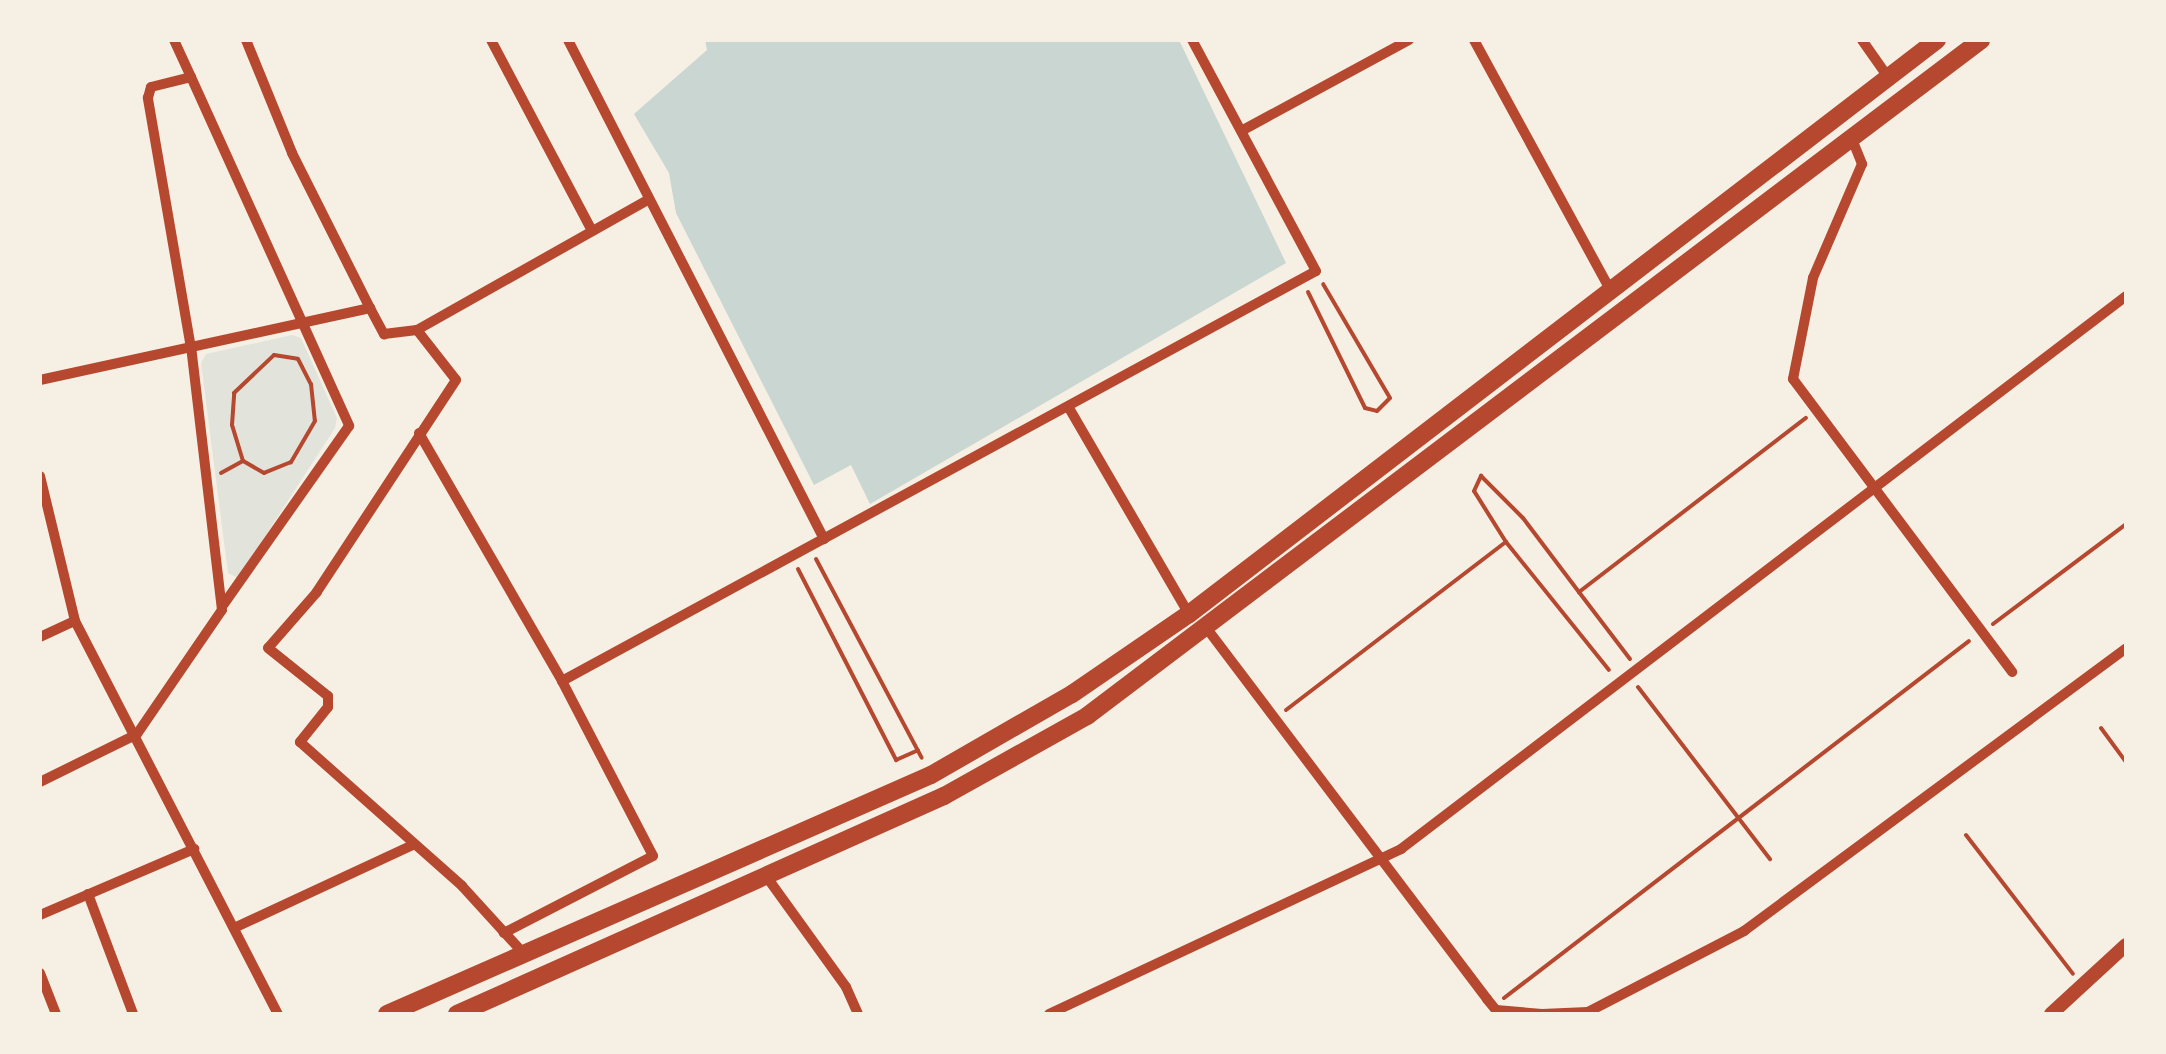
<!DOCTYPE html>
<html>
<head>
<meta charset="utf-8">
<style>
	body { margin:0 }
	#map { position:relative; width:2166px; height:1054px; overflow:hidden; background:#f6efe4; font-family:"Exo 2",sans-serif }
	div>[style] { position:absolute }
	.green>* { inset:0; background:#e2e4dc }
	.water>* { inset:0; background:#c9d6d2 }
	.path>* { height:4px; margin:-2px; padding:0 2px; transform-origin:2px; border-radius:2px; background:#b5482f }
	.minor>* { height:10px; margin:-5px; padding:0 5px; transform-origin:5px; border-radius:5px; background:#b5482f }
	.tertiary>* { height:14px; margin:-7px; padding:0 7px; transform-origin:7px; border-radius:7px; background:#b5482f }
	.trunk>* { height:18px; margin:-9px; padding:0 9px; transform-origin:9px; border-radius:9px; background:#b5482f }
	span { translate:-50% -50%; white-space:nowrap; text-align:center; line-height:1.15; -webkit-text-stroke:10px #f6efe4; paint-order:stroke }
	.frame { position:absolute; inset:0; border:42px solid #f6efe4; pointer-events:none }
</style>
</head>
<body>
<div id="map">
	<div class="green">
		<i style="clip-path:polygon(292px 335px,301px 338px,337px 418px,335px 428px,238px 578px,228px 573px,201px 363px,206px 354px)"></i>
	</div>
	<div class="water">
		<i style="clip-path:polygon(705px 40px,1179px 40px,1286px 263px,870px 504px,851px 465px,814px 485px,676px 213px,669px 173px,634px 114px,707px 50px)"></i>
	</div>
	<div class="path">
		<i style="left:1308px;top:292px;width:129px;rotate:63.8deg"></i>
		<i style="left:1365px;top:408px;width:12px;rotate:14deg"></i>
		<i style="left:1377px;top:411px;width:18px;rotate:-45deg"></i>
		<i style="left:1390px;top:398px;width:132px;rotate:-120.4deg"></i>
		<i style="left:274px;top:355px;width:24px;rotate:9deg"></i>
		<i style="left:298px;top:359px;width:28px;rotate:63deg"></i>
		<i style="left:311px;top:384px;width:37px;rotate:84deg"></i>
		<i style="left:315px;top:421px;width:48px;rotate:120.3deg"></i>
		<i style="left:291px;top:462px;width:29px;rotate:158deg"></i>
		<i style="left:264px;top:473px;width:24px;rotate:-150deg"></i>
		<i style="left:243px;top:461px;width:38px;rotate:-107deg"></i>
		<i style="left:232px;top:425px;width:32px;rotate:-86deg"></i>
		<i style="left:234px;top:393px;width:55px;rotate:-43.5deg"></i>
		<i style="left:221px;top:473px;width:25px;rotate:-29deg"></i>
		<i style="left:1506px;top:542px;width:164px;rotate:51.2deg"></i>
		<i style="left:816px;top:559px;width:225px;rotate:62deg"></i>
		<i style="left:798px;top:569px;width:215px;rotate:62.8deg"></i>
		<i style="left:896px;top:760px;width:24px;rotate:-24deg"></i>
		<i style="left:1993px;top:624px;width:166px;rotate:-36.9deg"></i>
		<i style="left:1630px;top:659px;width:84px;rotate:-127.3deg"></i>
		<i style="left:1579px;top:592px;width:286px;rotate:-37.5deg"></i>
		<i style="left:1638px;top:687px;width:217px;rotate:52.5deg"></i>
		<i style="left:1286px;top:710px;width:277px;rotate:-37.4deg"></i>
		<i style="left:1506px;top:542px;width:60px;rotate:-122.1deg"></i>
		<i style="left:1474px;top:491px;width:17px;rotate:-65deg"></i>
		<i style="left:1481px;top:476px;width:59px;rotate:45deg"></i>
		<i style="left:1523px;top:518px;width:93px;rotate:52.9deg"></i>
		<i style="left:2101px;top:728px;width:42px;rotate:53.7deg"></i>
		<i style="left:1966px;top:835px;width:175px;rotate:52.4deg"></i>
		<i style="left:1504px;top:998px;width:586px;rotate:-37.51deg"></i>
	</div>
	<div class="minor">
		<i style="left:246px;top:40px;width:122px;rotate:67.8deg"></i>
		<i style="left:292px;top:153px;width:174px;rotate:63.3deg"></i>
		<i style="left:491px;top:40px;width:216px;rotate:62.1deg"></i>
		<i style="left:568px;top:40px;width:561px;rotate:62.84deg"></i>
		<i style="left:1474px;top:40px;width:286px;rotate:61.4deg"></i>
		<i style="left:1862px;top:40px;width:45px;rotate:54.9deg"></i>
		<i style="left:191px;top:77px;width:383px;rotate:65.6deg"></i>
		<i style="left:349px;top:426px;width:218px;rotate:125.1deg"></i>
		<i style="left:1243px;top:130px;width:189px;rotate:-28.5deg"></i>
		<i style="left:1852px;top:139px;width:27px;rotate:68deg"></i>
		<i style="left:1862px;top:164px;width:124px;rotate:113.3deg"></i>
		<i style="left:1813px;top:278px;width:103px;rotate:101.2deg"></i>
		<i style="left:1793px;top:379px;width:366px;rotate:53.2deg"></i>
		<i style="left:417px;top:330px;width:63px;rotate:52deg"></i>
		<i style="left:456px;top:380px;width:254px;rotate:123.3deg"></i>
		<i style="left:317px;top:592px;width:74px;rotate:131.2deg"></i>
		<i style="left:268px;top:648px;width:77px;rotate:38.7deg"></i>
		<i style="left:328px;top:696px;width:11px;rotate:90deg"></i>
		<i style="left:328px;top:707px;width:45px;rotate:128.7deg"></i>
		<i style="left:300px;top:742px;width:217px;rotate:41.6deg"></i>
		<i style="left:462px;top:886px;width:92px;rotate:47.6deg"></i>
		<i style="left:40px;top:380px;width:338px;rotate:-12.3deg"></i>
		<i style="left:370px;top:308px;width:30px;rotate:62deg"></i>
		<i style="left:384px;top:334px;width:33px;rotate:-7deg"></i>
		<i style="left:417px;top:330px;width:265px;rotate:-29.4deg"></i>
		<i style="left:1069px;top:408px;width:238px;rotate:59.8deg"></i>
		<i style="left:419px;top:433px;width:286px;rotate:60deg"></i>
		<i style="left:562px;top:681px;width:197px;rotate:62.5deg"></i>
		<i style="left:653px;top:856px;width:168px;rotate:152.7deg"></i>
		<i style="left:40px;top:476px;width:149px;rotate:76.4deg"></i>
		<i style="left:75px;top:621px;width:442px;rotate:62.7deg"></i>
		<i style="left:1208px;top:630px;width:463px;rotate:52.9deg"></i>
		<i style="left:1487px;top:999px;width:14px;rotate:51deg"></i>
		<i style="left:1496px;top:1010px;width:46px;rotate:5deg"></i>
		<i style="left:1542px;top:1014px;width:46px;rotate:-2.5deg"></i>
		<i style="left:1588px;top:1012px;width:176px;rotate:-27.4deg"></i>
		<i style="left:1744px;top:931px;width:475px;rotate:-36.5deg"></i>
		<i style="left:40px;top:637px;width:38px;rotate:-25deg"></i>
		<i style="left:562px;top:681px;width:858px;rotate:-28.54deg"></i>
		<i style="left:1316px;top:271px;width:262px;rotate:-118.2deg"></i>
		<i style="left:40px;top:782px;width:108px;rotate:-26.3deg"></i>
		<i style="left:137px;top:734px;width:150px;rotate:-55.6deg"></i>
		<i style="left:222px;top:610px;width:264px;rotate:-96.7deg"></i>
		<i style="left:191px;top:348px;width:254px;rotate:-99.8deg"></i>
		<i style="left:148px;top:98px;width:11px;rotate:-75deg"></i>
		<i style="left:151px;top:87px;width:41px;rotate:-14deg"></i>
		<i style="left:191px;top:77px;width:41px;rotate:-114.7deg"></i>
		<i style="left:766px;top:876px;width:137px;rotate:54.2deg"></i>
		<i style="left:846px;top:987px;width:30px;rotate:66deg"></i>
		<i style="left:88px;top:894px;width:128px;rotate:69.4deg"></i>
		<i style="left:40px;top:915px;width:168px;rotate:-23.2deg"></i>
		<i style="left:234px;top:928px;width:197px;rotate:-24.9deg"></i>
		<i style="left:40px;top:973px;width:44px;rotate:68.7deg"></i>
		<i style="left:1049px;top:1014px;width:389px;rotate:-25.1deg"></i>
		<i style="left:1401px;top:849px;width:912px;rotate:-37.33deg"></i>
	</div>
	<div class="tertiary">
		<i style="left:2051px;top:1014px;width:102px;rotate:-42.6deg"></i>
	</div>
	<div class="trunk">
		<i style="left:387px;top:1014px;width:594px;rotate:-23.72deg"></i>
		<i style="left:931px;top:775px;width:163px;rotate:-29.9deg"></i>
		<i style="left:1072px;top:694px;width:142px;rotate:-34.4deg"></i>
		<i style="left:1189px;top:614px;width:943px;rotate:-37.5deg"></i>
		<i style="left:457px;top:1014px;width:534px;rotate:-24.12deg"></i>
		<i style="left:944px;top:796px;width:164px;rotate:-29.2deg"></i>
		<i style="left:1087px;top:716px;width:1121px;rotate:-37.09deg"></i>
	</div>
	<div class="frame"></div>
</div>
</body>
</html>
